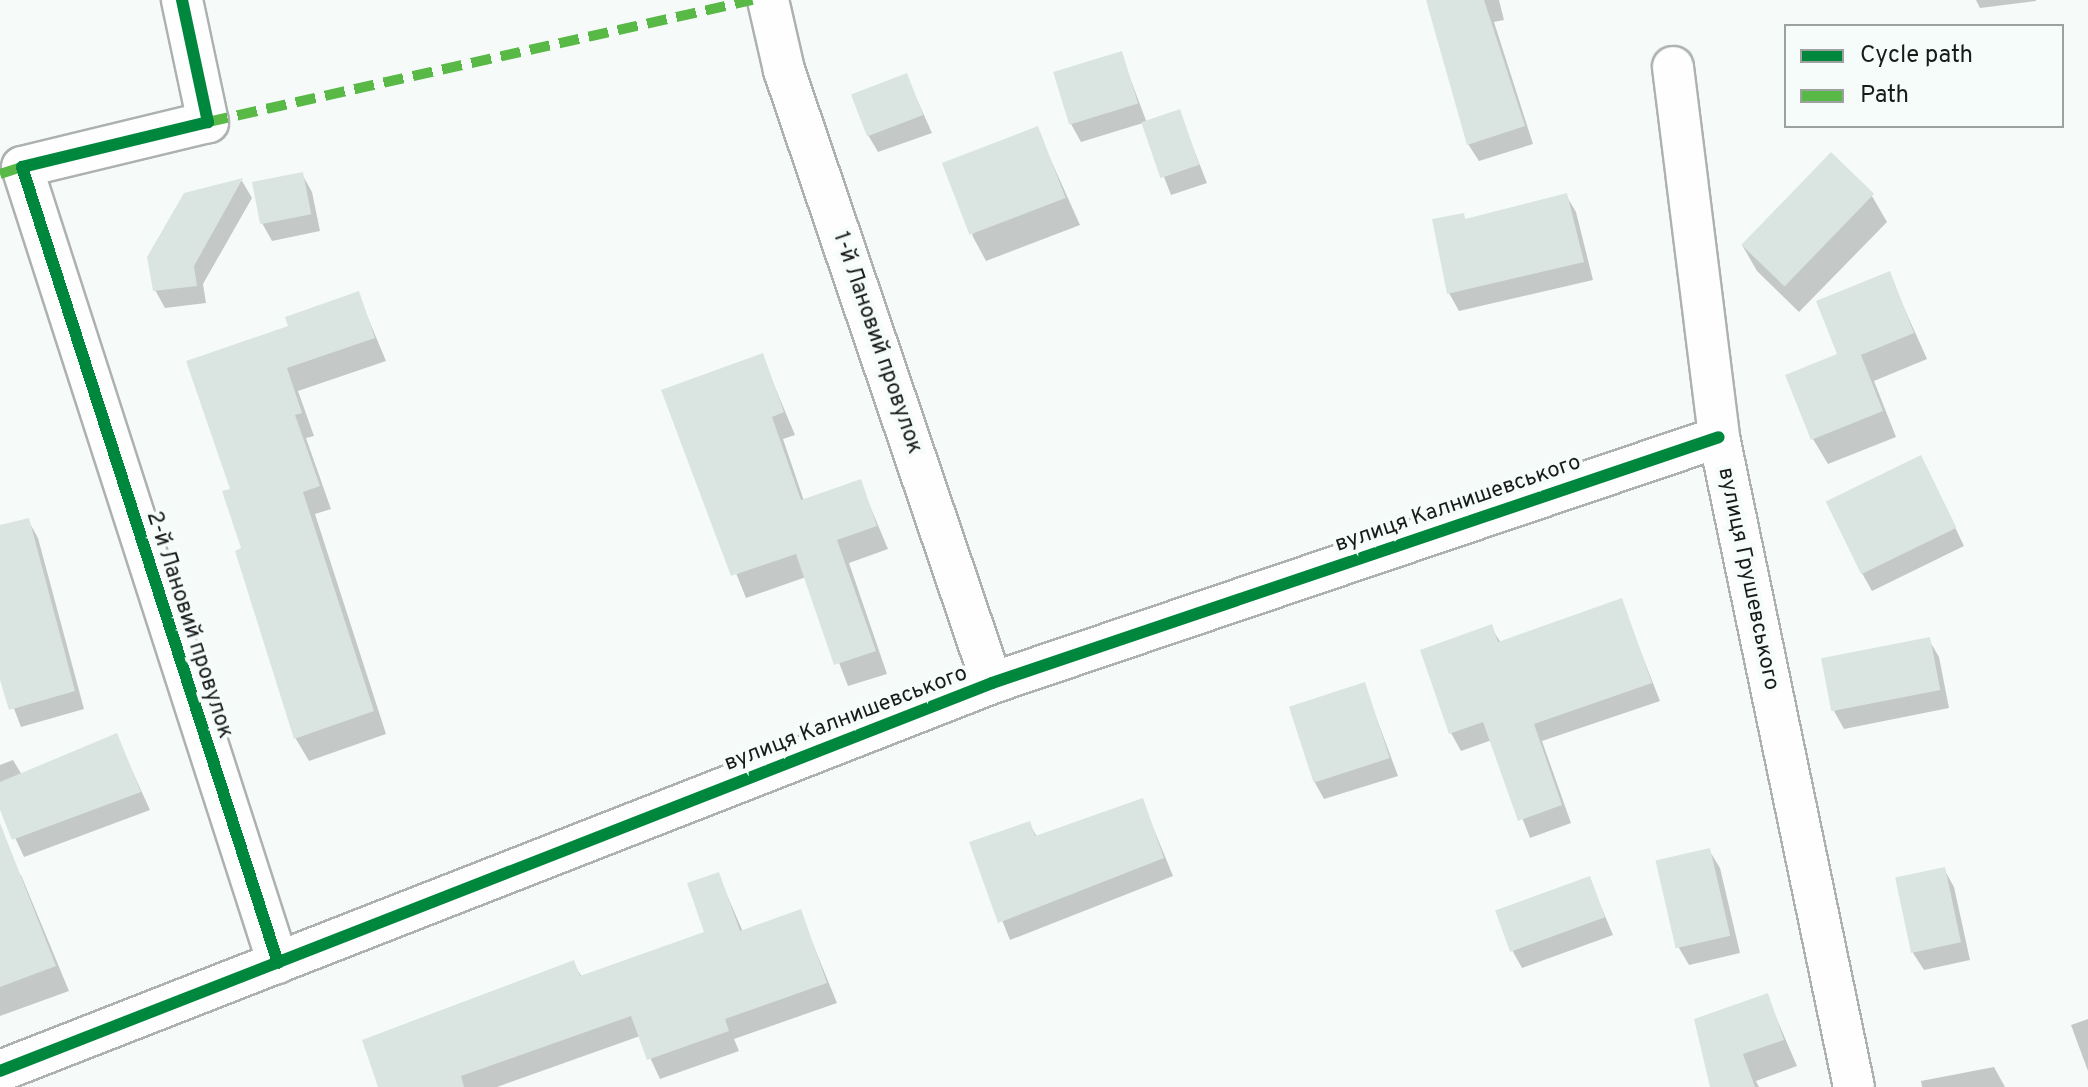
<!DOCTYPE html>
<html>
<head>
<meta charset="utf-8">
<style>
	body { margin:0 }
	#map { position:relative; width:2088px; height:1087px; overflow:hidden; background:#f6fbf9; font-family:Overpass,sans-serif }
	div>[style] { position:absolute }
	.shadow>* { inset:0; background:#0003 }
	.building>* { inset:0; background:#dae5e2; transform-origin:0 0 }
	.roads { filter:drop-shadow(2px 0 #adb1b0) drop-shadow(-2px 0 #adb1b0) drop-shadow(0 2px #adb1b0) drop-shadow(0 -2px #adb1b0) }
	.minor>* { height:40px; margin:-20px; padding:0 20px; transform-origin:20px; border-radius:20px; background:#fefefe }
	.quiet>* { height:10px; margin-top:-5px; transform-origin:0; background:repeating-linear-gradient(90deg,#58b947 0 20px,transparent 0 30px) }
	.cycleway>* { height:12px; margin:-6px; padding:0 6px; transform-origin:6px; border-radius:6px; background:#00873e }
	span { translate:-50% -50%; white-space:nowrap; text-align:center; line-height:1.15; -webkit-text-stroke:8px #f5fcfa; paint-order:stroke }
	.street-label { font-size:22px; color:#191b1b }
	.legend { position:absolute; left:1784px; top:24px; width:280px; height:104px; box-sizing:border-box; background:#f5fcfa; border:2px solid #9da2a1; margin:0; padding:10px 14px; list-style:none; font-size:24px; color:#191b1b }
	.legend li { display:flex; align-items:center; gap:16px; height:40px }
	.legend b { width:40px; border:2px solid #9da2a1 }
</style>
</head>
<body>
<div id="map">
	<div class="shadow">
		<i style="clip-path:polygon(1428px 0,1499px 0,1504px 20px,1494px 22px,1533px 144px,1479px 161px,1468px 144px)"></i>
		<i style="clip-path:polygon(1976px 0,2036px 0,2036px 1px,1980px 8px)"></i>
		<i style="clip-path:polygon(1121px 54px,1147px 123px,1179px 112px,1207px 183px,1171px 195px,1143px 123px,1081px 142px,1071px 124px)"></i>
		<i style="clip-path:polygon(906px 75px,932px 133px,878px 152px,868px 135px)"></i>
		<i style="clip-path:polygon(1037px 129px,1080px 225px,986px 261px,972px 235px)"></i>
		<i style="clip-path:polygon(302px 174px,312px 192px,320px 231px,272px 241px,262px 223px)"></i>
		<i style="clip-path:polygon(242px 181px,252px 198px,203px 284px,206px 303px,165px 308px,155px 290px,185px 195px)"></i>
		<i style="clip-path:polygon(1566px 195px,1576px 212px,1593px 280px,1459px 311px,1449px 293px,1463px 215px,1466px 221px)"></i>
		<i style="clip-path:polygon(1872px 196px,1887px 222px,1799px 312px,1757px 271px,1742px 245px)"></i>
		<i style="clip-path:polygon(1889px 274px,1927px 359px,1874px 381px,1896px 437px,1828px 464px,1813px 439px,1840px 355px)"></i>
		<i style="clip-path:polygon(358px 294px,386px 361px,298px 391px,314px 436px,306px 438px,331px 509px,315px 514px,386px 734px,309px 761px,296px 739px,237px 552px,243px 550px,232px 490px,290px 327px)"></i>
		<i style="clip-path:polygon(762px 356px,795px 435px,783px 439px,804px 501px,860px 482px,888px 549px,849px 563px,887px 674px,848px 686px,806px 577px,746px 598px,663px 391px)"></i>
		<i style="clip-path:polygon(1930px 475px,1964px 546px,1872px 591px,1862px 573px)"></i>
		<i style="clip-path:polygon(28px 520px,38px 538px,84px 709px,21px 727px,0 672px,0 528px)"></i>
		<i style="clip-path:polygon(1621px 601px,1660px 701px,1542px 741px,1571px 823px,1530px 838px,1492px 740px,1461px 751px,1451px 733px,1491px 627px,1501px 643px)"></i>
		<i style="clip-path:polygon(1929px 640px,1939px 657px,1949px 708px,1844px 729px,1834px 711px)"></i>
		<i style="clip-path:polygon(1364px 684px,1398px 776px,1324px 799px,1314px 781px)"></i>
		<i style="clip-path:polygon(116px 735px,150px 810px,24px 857px,0 805px,0 765px,13px 760px,22px 775px)"></i>
		<i style="clip-path:polygon(1142px 800px,1173px 876px,1010px 940px,971px 843px,1029px 823px,1037px 837px)"></i>
		<i style="clip-path:polygon(1709px 850px,1720px 868px,1740px 953px,1689px 965px,1679px 948px,1658px 863px)"></i>
		<i style="clip-path:polygon(1944px 869px,1954px 887px,1970px 960px,1924px 970px,1913px 953px)"></i>
		<i style="clip-path:polygon(718px 874px,743px 932px,800px 912px,837px 1003px,734px 1039px,739px 1051px,660px 1079px,640px 1036px,497px 1087px,381px 1087px,573px 963px,582px 977px,707px 933px)"></i>
		<i style="clip-path:polygon(21px 875px,69px 991px,0 1016px,0 883px)"></i>
		<i style="clip-path:polygon(1589px 878px,1613px 935px,1522px 968px,1512px 950px)"></i>
		<i style="clip-path:polygon(1767px 996px,1797px 1066px,1756px 1081px,1759px 1087px,1713px 1087px)"></i>
		<i style="clip-path:polygon(2088px 1019px,2088px 1071px,2071px 1025px)"></i>
		<i style="clip-path:polygon(1994px 1067px,2005px 1087px,1922px 1087px,1921px 1081px)"></i>
	</div>
	<div class="building">
		<i style="clip-path:polygon(1426px 0,1484px 0,1525px 126px,1467px 145px)"></i>
		<i style="left:1122px;top:51px;width:55px;height:72px;rotate:73deg"></i>
		<i style="left:907px;top:73px;width:45px;height:60px;rotate:69deg"></i>
		<i style="left:1180px;top:109px;width:59px;height:41px;rotate:71deg"></i>
		<i style="left:1038px;top:126px;width:77px;height:103px;rotate:69deg"></i>
		<i style="left:1831px;top:152px;width:60px;height:129px;rotate:44deg"></i>
		<i style="left:303px;top:172px;width:43px;height:52px;rotate:79deg"></i>
		<i style="clip-path:polygon(243px 178px,194px 266px,197px 286px,153px 291px,147px 257px,184px 193px)"></i>
		<i style="clip-path:polygon(1567px 193px,1584px 262px,1447px 294px,1432px 219px,1464px 213px,1465px 219px)"></i>
		<i style="clip-path:polygon(1890px 271px,1914px 333px,1861px 355px,1883px 411px,1811px 440px,1785px 375px,1837px 354px,1816px 301px)"></i>
		<i style="clip-path:polygon(359px 291px,375px 338px,287px 368px,302px 413px,295px 415px,320px 486px,303px 492px,374px 711px,294px 739px,235px 551px,241px 548px,222px 491px,230px 489px,186px 361px,288px 326px,285px 317px)"></i>
		<i style="clip-path:polygon(763px 353px,784px 412px,772px 417px,801px 500px,861px 479px,877px 526px,837px 540px,876px 651px,834px 665px,796px 554px,731px 576px,661px 390px)"></i>
		<i style="left:1921px;top:455px;width:81px;height:106px;rotate:64deg"></i>
		<i style="clip-path:polygon(29px 518px,75px 691px,9px 710px,0 680px,0 525px)"></i>
		<i style="clip-path:polygon(1622px 598px,1652px 683px,1534px 724px,1562px 805px,1518px 821px,1483px 722px,1449px 734px,1420px 650px,1492px 624px,1498px 642px)"></i>
		<i style="left:1930px;top:637px;width:54px;height:111px;rotate:79deg"></i>
		<i style="left:1365px;top:682px;width:80px;height:80px;rotate:72deg"></i>
		<i style="clip-path:polygon(117px 733px,141px 792px,12px 840px,0 810px,0 782px)"></i>
		<i style="clip-path:polygon(1143px 798px,1164px 858px,998px 923px,969px 842px,1030px 821px,1035px 836px)"></i>
		<i style="clip-path:polygon(0 823px,56px 966px,0 987px)"></i>
		<i style="left:1710px;top:848px;width:90px;height:56px;rotate:77deg"></i>
		<i style="left:1945px;top:867px;width:77px;height:51px;rotate:78deg"></i>
		<i style="clip-path:polygon(719px 872px,740px 931px,801px 909px,827px 983px,725px 1019px,729px 1031px,647px 1060px,631px 1016px,461px 1076px,464px 1087px,378px 1087px,362px 1040px,574px 960px,580px 976px,704px 932px,687px 883px)"></i>
		<i style="left:1590px;top:876px;width:44px;height:101px;rotate:70deg"></i>
		<i style="clip-path:polygon(1768px 993px,1784px 1040px,1743px 1054px,1755px 1087px,1710px 1087px,1694px 1019px)"></i>
	</div>
	<div class="roads">
		<div class="minor">
			<i style="left:182px;top:0;width:125px;rotate:78deg"></i>
			<i style="left:208px;top:122px;width:191px;rotate:166.4deg"></i>
			<i style="left:22px;top:167px;width:836px;rotate:72.17deg"></i>
			<i style="left:768px;top:0;width:72px;rotate:77.1deg"></i>
			<i style="left:784px;top:70px;width:647px;rotate:71.26deg"></i>
			<i style="left:1673px;top:67px;width:373px;rotate:82.9deg"></i>
			<i style="left:1719px;top:437px;width:664px;rotate:78.27deg"></i>
			<i style="left:0;top:1071px;width:1065px;rotate:-21.36deg"></i>
			<i style="left:992px;top:683px;width:767px;rotate:-18.69deg"></i>
		</div>
	</div>
	<div class="quiet">
		<i style="left:208px;top:122px;width:558px;rotate:-12.64deg"></i>
		<i style="left:0;top:174px;width:23px;rotate:-18deg"></i>
	</div>
	<div class="cycleway">
		<i style="left:182px;top:0;width:125px;rotate:78deg"></i>
		<i style="left:208px;top:122px;width:191px;rotate:166.4deg"></i>
		<i style="left:22px;top:167px;width:836px;rotate:72.17deg"></i>
		<i style="left:0;top:1071px;width:1065px;rotate:-21.36deg"></i>
		<i style="left:992px;top:683px;width:767px;rotate:-18.69deg"></i>
	</div>
	<div class="street-label">
		<span style="left:877px;top:343px;rotate:71deg">1-й Лановий провулок</span>
		<span style="left:1458px;top:504px;rotate:-19deg">вулиця Калнишевського</span>
		<span style="left:1748px;top:579px;rotate:78deg">вулиця Грушевського</span>
		<span style="left:189px;top:625px;rotate:72deg">2-й Лановий провулок</span>
		<span style="left:846px;top:719px;rotate:-21deg">вулиця Калнишевського</span>
	</div>
	<ul class="legend">
	<li><b style="height:10px;background:#00873e"></b>Cycle path</li>
	<li><b style="height:10px;background:#58b947"></b>Path</li>
	</ul>
</div>
</body>
</html>
